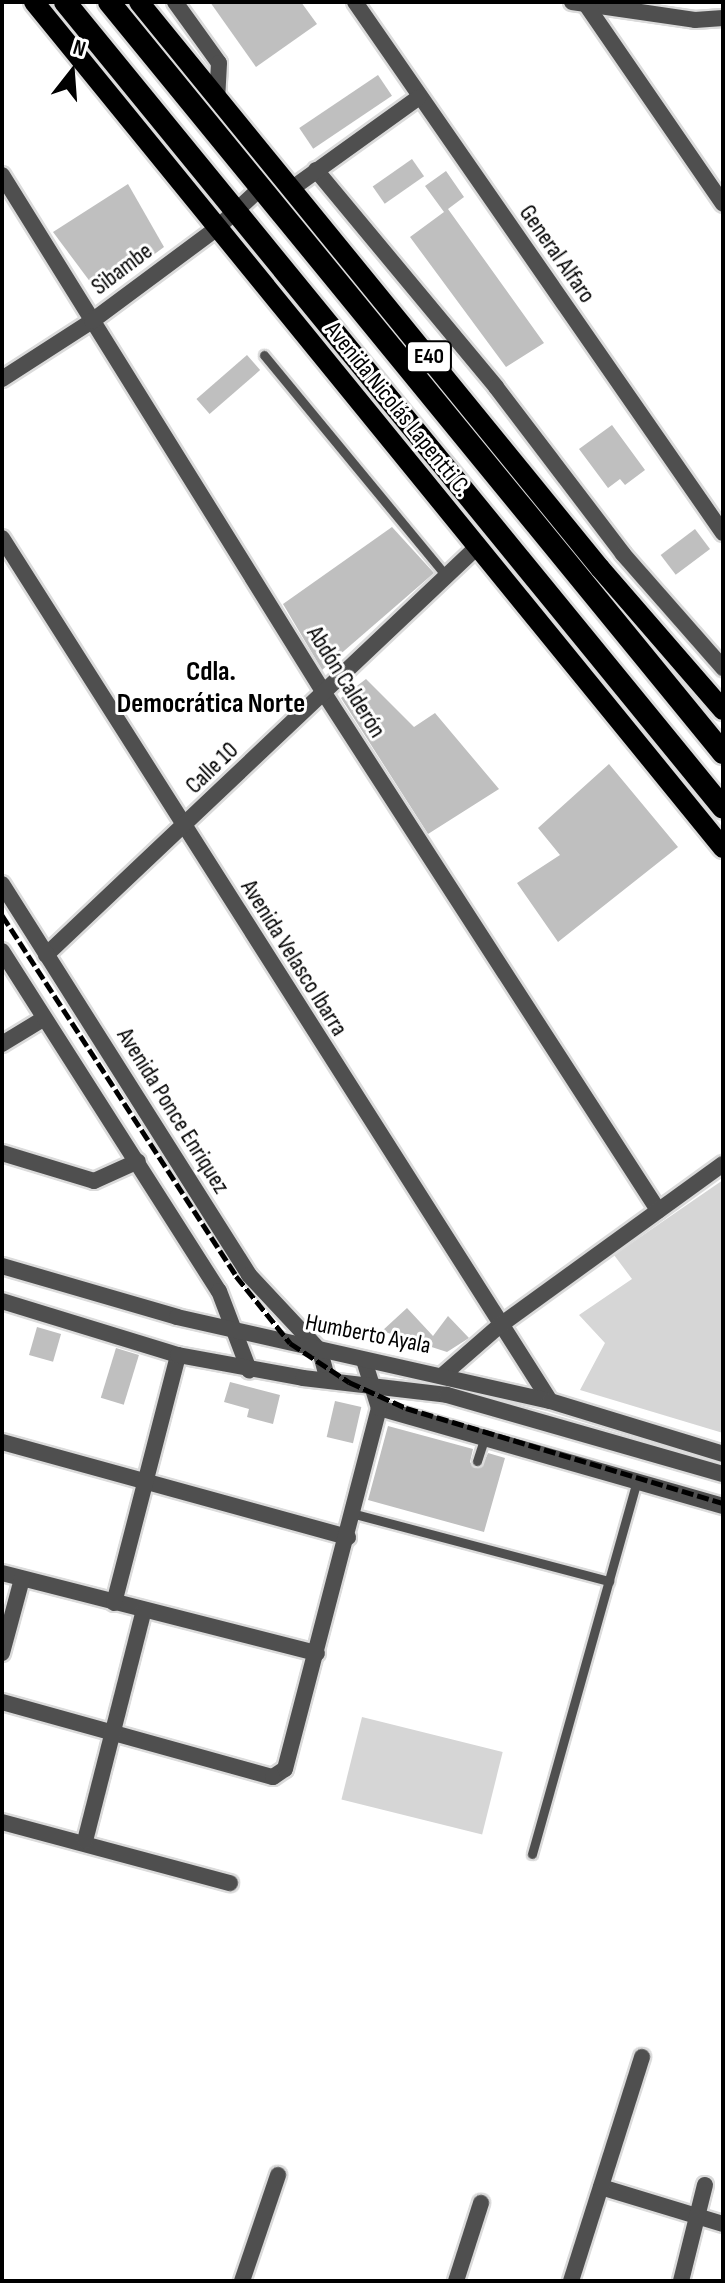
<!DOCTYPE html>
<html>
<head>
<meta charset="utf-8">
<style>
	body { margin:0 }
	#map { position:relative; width:725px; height:2283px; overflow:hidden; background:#fff; font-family:"Sofia Sans Condensed",sans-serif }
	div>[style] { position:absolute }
	.green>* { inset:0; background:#d6d6d6; transform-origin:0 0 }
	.building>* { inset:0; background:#bfbfbf; transform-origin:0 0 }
	.roads { filter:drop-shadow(2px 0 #dbdbdb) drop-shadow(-2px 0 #dbdbdb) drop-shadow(0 2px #dbdbdb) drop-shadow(0 -2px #dbdbdb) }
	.service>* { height:9px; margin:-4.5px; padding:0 4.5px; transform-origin:4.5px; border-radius:4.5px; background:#4f4f4f }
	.minor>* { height:16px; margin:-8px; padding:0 8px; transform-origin:8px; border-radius:8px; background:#4f4f4f }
	.tertiary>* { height:16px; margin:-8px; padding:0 8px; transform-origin:8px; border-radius:8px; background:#4f4f4f }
	.primary>* { height:20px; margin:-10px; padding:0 10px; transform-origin:10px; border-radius:10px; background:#000 }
	.trunk>* { height:22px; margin:-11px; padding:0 11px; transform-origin:11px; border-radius:11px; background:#000 }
	.rail>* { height:5px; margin-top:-2.5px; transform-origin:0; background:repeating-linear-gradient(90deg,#000 0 12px,transparent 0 16px) }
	span { translate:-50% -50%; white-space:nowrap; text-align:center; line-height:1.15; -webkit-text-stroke:6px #fff; paint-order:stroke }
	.shield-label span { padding:2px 6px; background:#fff; border:2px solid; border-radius:6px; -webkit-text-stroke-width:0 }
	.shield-label { font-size:22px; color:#000; font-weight:700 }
	.street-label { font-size:24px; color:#000 }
	.quarter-label { font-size:28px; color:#000; font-weight:700 }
	.frame { position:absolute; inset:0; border:4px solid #000; pointer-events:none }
	.north { position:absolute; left:32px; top:32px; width:80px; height:80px; -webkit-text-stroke:6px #fff; paint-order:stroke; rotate:17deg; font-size:22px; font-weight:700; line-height:32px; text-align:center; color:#000 }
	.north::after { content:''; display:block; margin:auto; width:28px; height:36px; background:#000; clip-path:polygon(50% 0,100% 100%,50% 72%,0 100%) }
</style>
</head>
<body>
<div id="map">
	<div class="green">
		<i style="clip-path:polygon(723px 1180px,723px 1433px,580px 1390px,605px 1343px,579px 1315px,632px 1279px,614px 1255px)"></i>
		<i style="left:362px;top:1717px;width:145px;height:85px;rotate:14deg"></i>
	</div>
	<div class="building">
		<i style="clip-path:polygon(210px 2px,301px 2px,317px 24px,256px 67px)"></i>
		<i style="left:378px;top:75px;width:25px;height:95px;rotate:56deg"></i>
		<i style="left:412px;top:159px;width:21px;height:48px;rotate:55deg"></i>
		<i style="clip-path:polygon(446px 171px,464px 197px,448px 209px,544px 343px,506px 367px,410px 237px,444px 212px,425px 186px)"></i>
		<i style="clip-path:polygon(128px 184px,164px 247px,105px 291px,97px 291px,53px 232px)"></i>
		<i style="left:247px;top:355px;width:20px;height:67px;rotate:49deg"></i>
		<i style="clip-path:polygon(612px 425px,645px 470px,625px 485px,620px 479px,608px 488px,579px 449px)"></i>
		<i style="clip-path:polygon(392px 527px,434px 573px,322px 670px,283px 604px)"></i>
		<i style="left:695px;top:529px;width:25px;height:43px;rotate:53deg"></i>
		<i style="clip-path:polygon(366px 679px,414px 727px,435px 713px,499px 789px,428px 834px,341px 698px)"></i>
		<i style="clip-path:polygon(609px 764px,678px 847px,558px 942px,517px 883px,560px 855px,538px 828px)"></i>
		<i style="clip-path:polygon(407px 1308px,433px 1336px,448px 1316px,469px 1338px,447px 1352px,382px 1331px)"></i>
		<i style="left:37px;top:1327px;width:25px;height:29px;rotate:16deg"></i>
		<i style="left:116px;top:1348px;width:24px;height:52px;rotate:17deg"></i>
		<i style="clip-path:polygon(230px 1382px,280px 1395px,273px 1424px,247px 1417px,249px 1409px,224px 1402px)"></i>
		<i style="left:335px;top:1401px;width:27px;height:37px;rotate:13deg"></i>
		<i style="clip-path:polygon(388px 1426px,473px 1449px,470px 1462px,475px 1468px,482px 1466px,488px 1453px,505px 1458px,484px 1532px,368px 1500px)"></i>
	</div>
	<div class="roads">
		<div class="service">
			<i style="left:264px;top:355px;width:286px;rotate:50.5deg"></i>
			<i style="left:477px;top:1461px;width:25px;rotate:-72deg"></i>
			<i style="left:355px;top:1514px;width:263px;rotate:14.8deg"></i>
			<i style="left:532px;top:1854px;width:388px;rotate:-74.3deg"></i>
		</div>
		<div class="minor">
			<i style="left:175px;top:2px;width:75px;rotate:54.2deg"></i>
			<i style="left:219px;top:63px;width:35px;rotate:93deg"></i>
			<i style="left:355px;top:2px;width:646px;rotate:55.28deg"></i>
			<i style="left:572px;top:2px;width:124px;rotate:8.3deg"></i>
			<i style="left:695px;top:20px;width:28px;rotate:-4deg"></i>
			<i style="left:587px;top:6px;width:240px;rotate:55.5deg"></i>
			<i style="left:316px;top:170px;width:282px;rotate:50.3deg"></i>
			<i style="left:496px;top:387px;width:210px;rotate:52.7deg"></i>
			<i style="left:623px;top:554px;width:152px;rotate:48.7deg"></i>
			<i style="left:2px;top:175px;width:610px;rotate:58.13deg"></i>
			<i style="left:324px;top:693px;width:616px;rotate:57.14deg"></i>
			<i style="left:294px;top:187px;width:153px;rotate:-35.7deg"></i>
			<i style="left:2px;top:538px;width:1022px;rotate:57.58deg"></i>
			<i style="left:46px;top:955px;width:593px;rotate:-43.43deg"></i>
			<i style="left:2px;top:1044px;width:48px;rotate:-31.4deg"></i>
			<i style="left:2px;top:1153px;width:96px;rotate:16.9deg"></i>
			<i style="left:94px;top:1181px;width:48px;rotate:-24.4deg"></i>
			<i style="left:444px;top:1374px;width:73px;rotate:-41.1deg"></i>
			<i style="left:499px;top:1326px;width:276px;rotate:-35.9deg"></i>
			<i style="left:379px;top:1408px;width:358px;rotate:15.9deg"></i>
			<i style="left:2px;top:1442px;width:359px;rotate:15.4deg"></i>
			<i style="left:2px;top:1573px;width:325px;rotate:14.3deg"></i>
			<i style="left:114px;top:1603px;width:256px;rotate:-75.5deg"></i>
			<i style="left:2px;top:1653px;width:77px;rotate:-74.9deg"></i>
			<i style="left:2px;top:1702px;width:281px;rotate:15.5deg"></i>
			<i style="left:273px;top:1777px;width:14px;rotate:-34deg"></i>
			<i style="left:285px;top:1769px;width:373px;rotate:-75.4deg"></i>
			<i style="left:379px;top:1408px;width:50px;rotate:-107.4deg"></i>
			<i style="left:2px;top:1822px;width:236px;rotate:15deg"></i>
			<i style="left:85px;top:1841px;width:238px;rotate:-75.7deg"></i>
			<i style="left:601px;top:2187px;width:127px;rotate:16.9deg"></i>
			<i style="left:242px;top:2281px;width:112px;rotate:-71.2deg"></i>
			<i style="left:456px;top:2281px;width:82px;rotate:-72.2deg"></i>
			<i style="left:571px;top:2281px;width:235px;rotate:-72.4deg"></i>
			<i style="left:681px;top:2281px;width:99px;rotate:-76deg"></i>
		</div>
		<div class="tertiary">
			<i style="left:2px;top:379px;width:107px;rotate:-32.8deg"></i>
			<i style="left:92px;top:321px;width:156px;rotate:-36.6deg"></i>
			<i style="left:217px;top:228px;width:62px;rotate:-42.4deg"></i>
			<i style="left:2px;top:884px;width:462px;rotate:57.7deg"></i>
			<i style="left:249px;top:1275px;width:104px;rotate:46.9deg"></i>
			<i style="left:320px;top:1351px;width:30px;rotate:75deg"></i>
			<i style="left:2px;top:951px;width:403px;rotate:57.5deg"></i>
			<i style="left:219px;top:1291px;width:85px;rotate:69.2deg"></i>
			<i style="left:2px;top:1266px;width:182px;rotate:16.2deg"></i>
			<i style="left:177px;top:1317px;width:382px;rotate:12.7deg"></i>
			<i style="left:550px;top:1401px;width:181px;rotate:17deg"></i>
			<i style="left:2px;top:1301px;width:184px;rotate:17.1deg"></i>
			<i style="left:178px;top:1355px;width:127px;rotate:10.4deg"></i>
			<i style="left:303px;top:1378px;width:145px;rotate:6.7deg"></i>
			<i style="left:447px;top:1395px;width:287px;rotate:16deg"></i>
		</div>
		<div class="primary">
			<i style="left:34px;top:2px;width:1091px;rotate:50.84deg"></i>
			<i style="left:139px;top:2px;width:730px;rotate:50.84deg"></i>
			<i style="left:600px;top:568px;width:188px;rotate:49.1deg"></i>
		</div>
		<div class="trunk">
			<i style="left:65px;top:2px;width:1040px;rotate:50.77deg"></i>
			<i style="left:109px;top:2px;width:970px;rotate:50.73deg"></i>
		</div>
	</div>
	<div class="rail">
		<i style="left:2px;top:915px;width:430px;rotate:57deg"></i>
		<i style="left:236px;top:1276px;width:86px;rotate:51.1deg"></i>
		<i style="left:290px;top:1343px;width:71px;rotate:33.5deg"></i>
		<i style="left:349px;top:1382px;width:63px;rotate:24.5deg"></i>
		<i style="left:406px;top:1408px;width:331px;rotate:16.7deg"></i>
	</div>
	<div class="shield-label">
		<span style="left:429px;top:357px">E40</span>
	</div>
	<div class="street-label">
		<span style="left:557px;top:254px;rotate:55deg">General Alfaro</span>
		<span style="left:122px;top:269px;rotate:-37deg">Sibambe</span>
		<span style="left:398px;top:409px;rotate:51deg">Avenida Nicolás Lapentti C.</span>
		<span style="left:346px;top:682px;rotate:58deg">Abdón Calderón</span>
		<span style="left:212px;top:768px;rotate:-44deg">Calle 10</span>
		<span style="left:294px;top:958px;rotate:58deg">Avenida Velasco Ibarra</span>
		<span style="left:173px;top:1111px;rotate:58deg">Avenida Ponce Enriquez</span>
		<span style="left:368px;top:1334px;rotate:11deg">Humberto Ayala</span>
	</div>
	<div class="quarter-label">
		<span style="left:211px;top:688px">Cdla.<br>Democrática Norte</span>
	</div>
	<div class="frame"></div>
	<div class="north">N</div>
</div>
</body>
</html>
